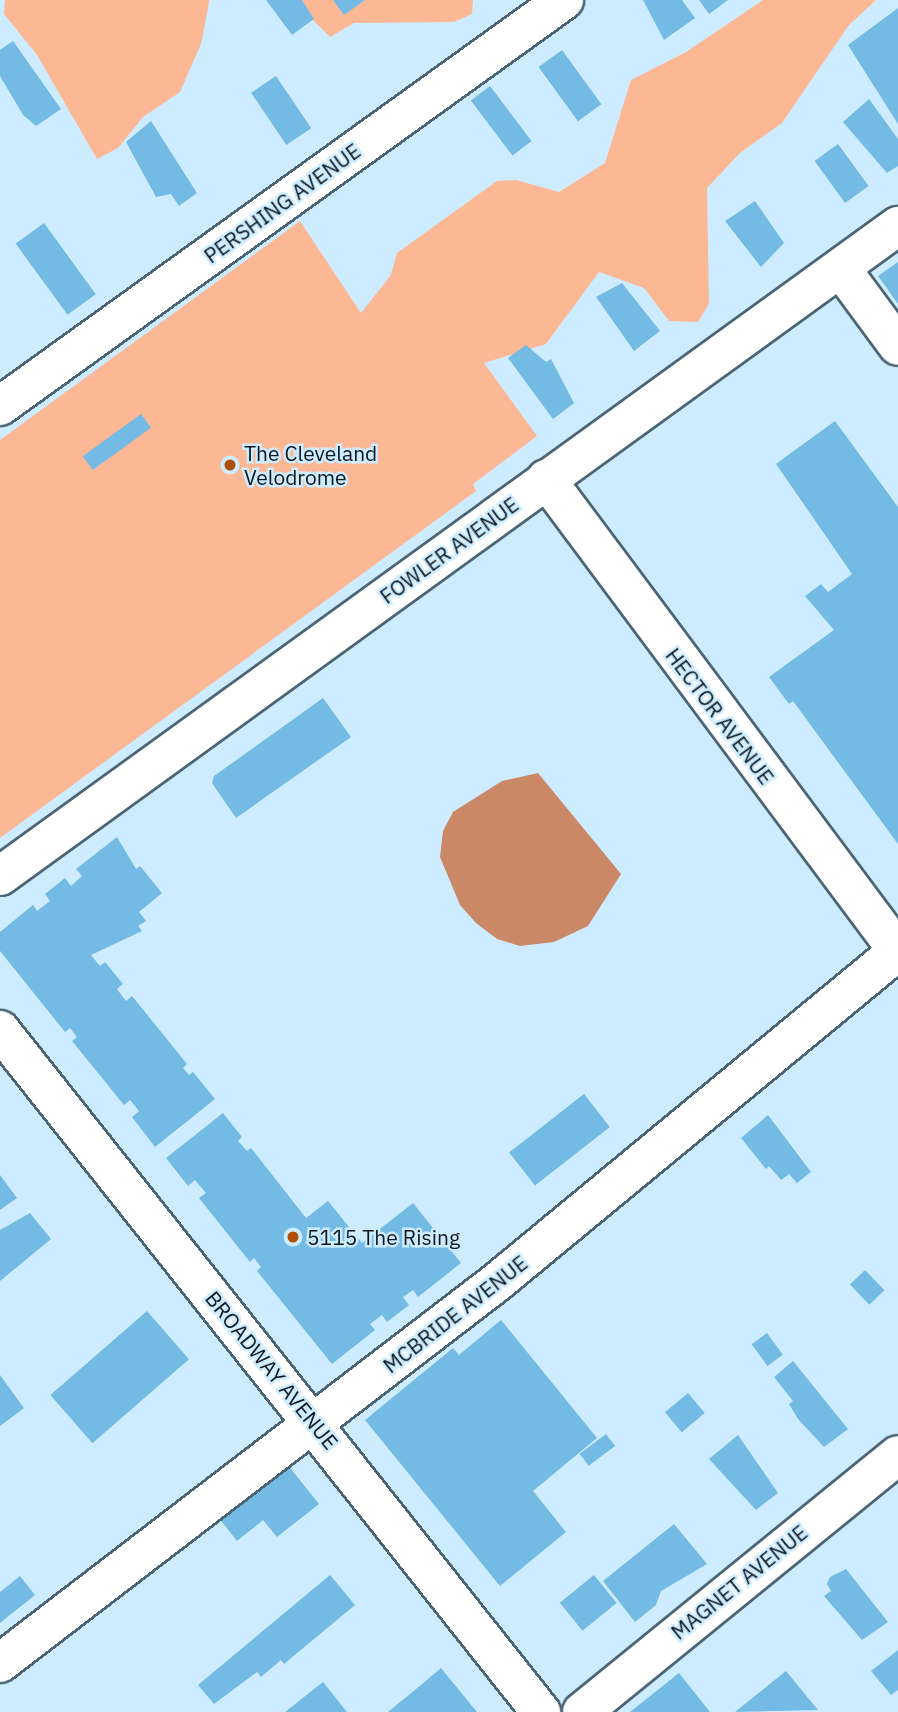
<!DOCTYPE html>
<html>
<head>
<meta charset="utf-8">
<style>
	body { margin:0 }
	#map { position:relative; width:898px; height:1712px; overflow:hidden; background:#ceecff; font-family:"IBM Plex Sans",sans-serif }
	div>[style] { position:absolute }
	.green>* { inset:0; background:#fcb894 }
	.water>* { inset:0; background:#ca8866 }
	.building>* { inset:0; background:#73bae4; transform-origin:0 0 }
	.roads { filter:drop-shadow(2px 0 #4b6575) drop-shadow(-2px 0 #4b6575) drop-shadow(0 2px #4b6575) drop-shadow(0 -2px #4b6575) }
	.minor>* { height:38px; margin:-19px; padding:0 19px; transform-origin:19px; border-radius:19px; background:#fff }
	.major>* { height:38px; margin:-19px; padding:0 19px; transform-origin:19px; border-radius:19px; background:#fff }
	.dots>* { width:19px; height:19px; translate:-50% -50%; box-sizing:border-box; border:4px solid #ceecff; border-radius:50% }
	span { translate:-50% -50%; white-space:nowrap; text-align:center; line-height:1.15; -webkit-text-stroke:5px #ceecff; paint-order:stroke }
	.street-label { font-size:21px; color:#0d171e }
	.poi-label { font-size:21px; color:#0d171e }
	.left { translate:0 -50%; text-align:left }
</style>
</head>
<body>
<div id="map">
	<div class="green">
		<i style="clip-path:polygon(5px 0,209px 0,209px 3px,201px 44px,180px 92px,143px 117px,118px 148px,97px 159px,37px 55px,4px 14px)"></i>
		<i style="clip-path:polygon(293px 0,473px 0,472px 14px,454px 22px,354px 23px,330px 37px)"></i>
		<i style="clip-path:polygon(763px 0,876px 0,849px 25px,782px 123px,740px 153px,707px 188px,709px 304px,698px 322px,669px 321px,644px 288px,599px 272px,546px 344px,484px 363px,537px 436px,473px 484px,476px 491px,0 838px,0 440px,300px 221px,361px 313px,391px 275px,397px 253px,497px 181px,516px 180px,559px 192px,605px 163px,631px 80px,686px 52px)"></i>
	</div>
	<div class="water">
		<i style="clip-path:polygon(538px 773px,621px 874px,588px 926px,554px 942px,520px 946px,497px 939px,476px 923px,460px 905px,440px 857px,443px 831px,453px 812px,502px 781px)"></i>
	</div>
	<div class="building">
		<i style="clip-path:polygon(266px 0,302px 0,314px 19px,292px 35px)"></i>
		<i style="clip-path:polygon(333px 0,365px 0,344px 15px)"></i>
		<i style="clip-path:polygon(643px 0,682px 0,695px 18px,664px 40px)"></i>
		<i style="clip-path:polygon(699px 0,728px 0,709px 14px)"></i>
		<i style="clip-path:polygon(898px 8px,898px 124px,848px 45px)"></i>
		<i style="clip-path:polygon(13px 41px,61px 109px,36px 126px,23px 115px,0 76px,0 50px)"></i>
		<i style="left:562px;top:50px;width:67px;height:29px;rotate:54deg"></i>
		<i style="left:276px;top:76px;width:63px;height:30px;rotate:56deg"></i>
		<i style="left:490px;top:86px;width:69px;height:24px;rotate:53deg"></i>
		<i style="clip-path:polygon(869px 99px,898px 139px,898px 166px,887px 173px,843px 122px)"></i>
		<i style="clip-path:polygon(151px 121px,197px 193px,179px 206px,171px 194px,156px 197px,126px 142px)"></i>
		<i style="left:838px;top:144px;width:52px;height:29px;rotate:54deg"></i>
		<i style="clip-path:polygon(755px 201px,784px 243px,761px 267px,725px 221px)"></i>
		<i style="left:44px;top:223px;width:88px;height:35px;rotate:54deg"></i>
		<i style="clip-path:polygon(898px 262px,898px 304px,878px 276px)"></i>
		<i style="clip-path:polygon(622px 283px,660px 331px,634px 351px,596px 297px)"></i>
		<i style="clip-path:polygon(526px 345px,546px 362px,551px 359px,574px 403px,553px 419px,508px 358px)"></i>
		<i style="left:141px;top:414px;width:17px;height:72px;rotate:54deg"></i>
		<i style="clip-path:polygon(835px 421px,898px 507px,898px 844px,793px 701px,789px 704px,769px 677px,834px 630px,805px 596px,821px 584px,828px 592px,852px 574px,776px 464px)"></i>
		<i style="clip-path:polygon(323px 698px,351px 737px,236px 818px,212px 783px,214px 776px)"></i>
		<i style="clip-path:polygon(117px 837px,136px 869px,140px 866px,162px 893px,139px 912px,146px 921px,138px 926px,142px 931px,91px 955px,100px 966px,105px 962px,123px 984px,117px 989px,126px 1001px,132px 996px,187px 1064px,183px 1068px,189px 1075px,193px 1072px,215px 1099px,155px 1147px,132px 1117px,139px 1111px,130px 1100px,124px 1105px,72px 1041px,77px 1037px,70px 1028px,65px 1032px,0 951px,0 932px,33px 905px,37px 911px,50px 901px,45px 894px,65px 878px,71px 886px,82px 876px,76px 869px)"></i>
		<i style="left:584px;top:1094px;width:42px;height:95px;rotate:52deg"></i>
		<i style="clip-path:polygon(223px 1113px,242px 1137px,238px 1141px,247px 1151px,251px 1148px,306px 1218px,328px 1201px,362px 1243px,413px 1203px,461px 1263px,418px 1297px,413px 1290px,403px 1297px,409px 1305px,387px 1322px,382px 1315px,370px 1324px,375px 1330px,332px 1364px,257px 1271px,261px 1267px,254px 1258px,250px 1262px,199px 1198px,206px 1193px,195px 1180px,188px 1186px,166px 1158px)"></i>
		<i style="clip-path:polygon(768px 1115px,811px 1172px,797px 1183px,789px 1174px,781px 1180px,769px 1166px,766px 1169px,741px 1138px)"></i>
		<i style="clip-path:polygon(0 1175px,17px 1198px,0 1210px)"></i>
		<i style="clip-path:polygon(30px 1213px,51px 1239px,0 1281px,0 1230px)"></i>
		<i style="left:865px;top:1270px;width:28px;height:21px;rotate:46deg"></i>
		<i style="left:147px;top:1311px;width:64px;height:128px;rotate:49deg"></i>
		<i style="clip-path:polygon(501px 1320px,597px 1438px,533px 1491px,566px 1532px,500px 1586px,365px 1420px,453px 1348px,459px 1355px)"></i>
		<i style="left:767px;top:1333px;width:27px;height:19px;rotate:54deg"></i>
		<i style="clip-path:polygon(793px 1361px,848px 1429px,824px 1447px,798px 1419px,789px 1404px,793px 1401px,774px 1377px)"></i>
		<i style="clip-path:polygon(0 1375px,24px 1408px,0 1426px)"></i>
		<i style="left:688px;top:1393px;width:26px;height:30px;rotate:50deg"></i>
		<i style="left:606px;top:1434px;width:15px;height:33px;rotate:53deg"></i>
		<i style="clip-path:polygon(738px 1435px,778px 1493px,756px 1510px,709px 1459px)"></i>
		<i style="clip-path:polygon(287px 1464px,319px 1504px,277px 1537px,263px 1520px,237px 1541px,219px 1518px)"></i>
		<i style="clip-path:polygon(674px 1524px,707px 1564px,661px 1591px,656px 1605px,635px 1622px,603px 1581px)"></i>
		<i style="clip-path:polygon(846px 1569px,888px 1622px,862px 1640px,824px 1596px,831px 1591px,827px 1584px,830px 1577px)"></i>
		<i style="clip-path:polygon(330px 1575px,355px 1605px,284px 1664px,281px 1660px,261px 1677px,257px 1672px,214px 1704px,198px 1685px)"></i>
		<i style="left:594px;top:1575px;width:36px;height:44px;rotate:51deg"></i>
		<i style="clip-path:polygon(20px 1576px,35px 1595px,0 1623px,0 1592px)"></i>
		<i style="clip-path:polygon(898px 1650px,898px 1690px,891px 1695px,871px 1671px)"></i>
		<i style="clip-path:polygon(441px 1668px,477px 1712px,388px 1712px,427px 1680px)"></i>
		<i style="clip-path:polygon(786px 1671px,818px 1710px,735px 1712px)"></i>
		<i style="clip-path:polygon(679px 1673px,710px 1712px,630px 1712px)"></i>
		<i style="clip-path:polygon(323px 1682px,347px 1712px,285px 1712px)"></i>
	</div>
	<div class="roads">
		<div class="minor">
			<i style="left:842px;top:270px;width:94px;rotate:53.6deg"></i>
			<i style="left:0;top:406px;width:695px;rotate:-35.75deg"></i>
			<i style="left:546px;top:479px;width:589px;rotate:53.29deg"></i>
			<i style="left:0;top:876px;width:1109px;rotate:-35.9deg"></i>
			<i style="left:0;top:1663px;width:626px;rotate:-37.47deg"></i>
			<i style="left:497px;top:1282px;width:520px;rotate:-39.54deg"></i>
			<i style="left:582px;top:1712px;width:407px;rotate:-39.1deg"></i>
		</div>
		<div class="major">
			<i style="left:0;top:1030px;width:871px;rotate:51.58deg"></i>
		</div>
	</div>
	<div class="dots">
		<i style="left:230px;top:465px;background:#af4f07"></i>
		<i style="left:293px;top:1237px;background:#af4f07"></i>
	</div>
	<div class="street-label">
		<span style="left:282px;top:203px;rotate:-36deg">PERSHING AVENUE</span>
		<span style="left:449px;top:550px;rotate:-36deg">FOWLER AVENUE</span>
		<span style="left:720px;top:716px;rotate:53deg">HECTOR AVENUE</span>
		<span style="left:455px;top:1314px;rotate:-38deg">MCBRIDE AVENUE</span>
		<span style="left:272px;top:1370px;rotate:51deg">BROADWAY AVENUE</span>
		<span style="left:739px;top:1582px;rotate:-39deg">MAGNET AVENUE</span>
	</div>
	<div class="poi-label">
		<span class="left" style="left:244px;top:465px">The Cleveland<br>Velodrome</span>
		<span class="left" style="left:307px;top:1237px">5115 The Rising</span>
	</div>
</div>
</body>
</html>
